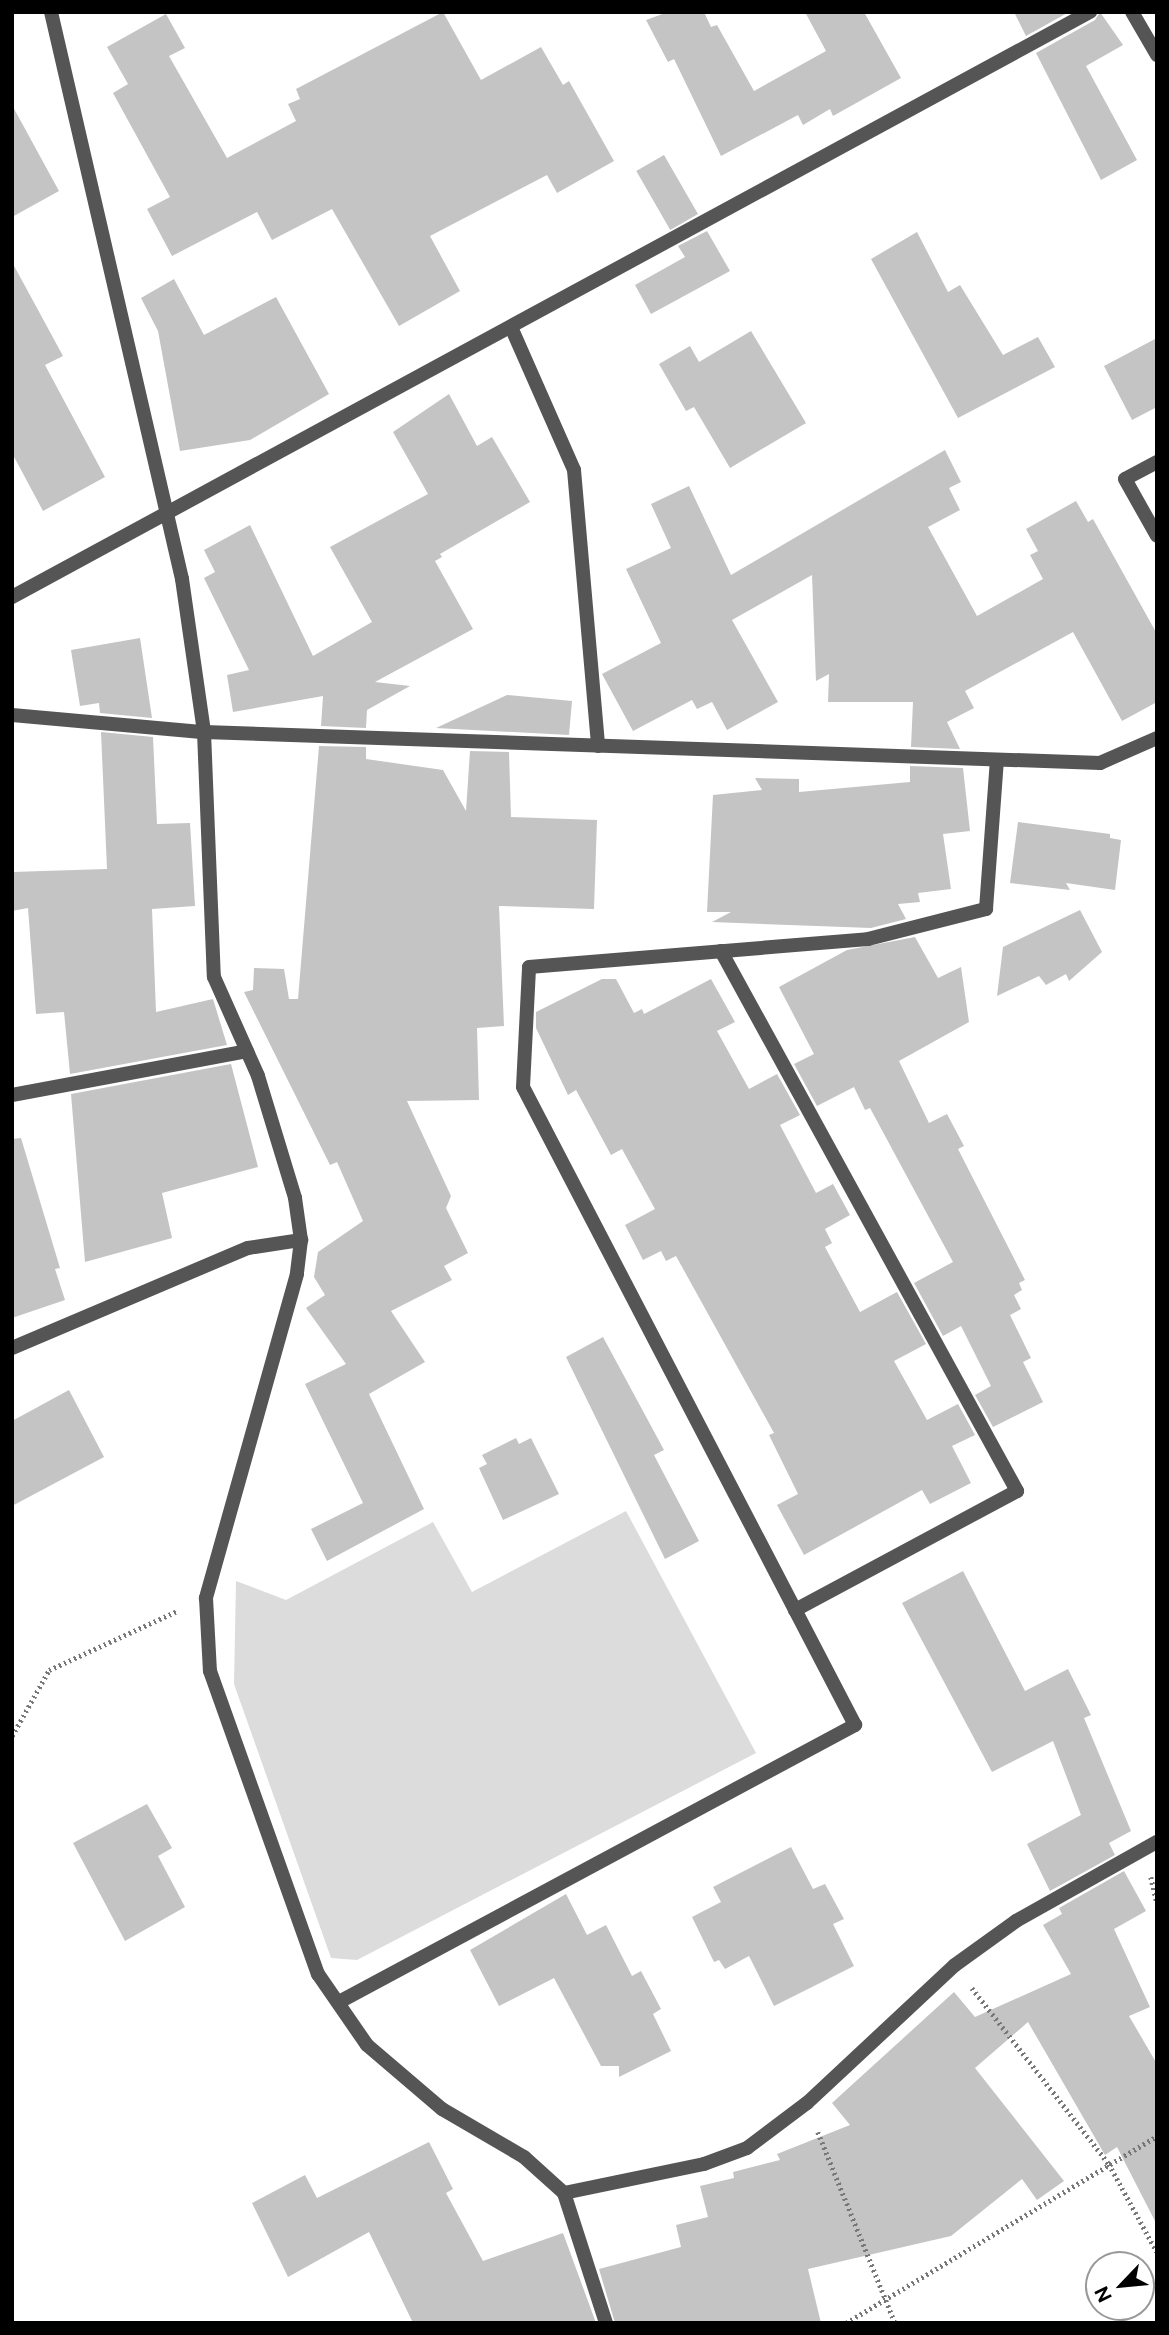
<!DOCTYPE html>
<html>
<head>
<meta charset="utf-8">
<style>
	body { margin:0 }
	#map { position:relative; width:1169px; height:2335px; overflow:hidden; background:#fff; font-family:"Public Sans",sans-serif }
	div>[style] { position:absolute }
	.green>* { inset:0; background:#dcdcdc }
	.building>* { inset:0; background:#c4c4c4; transform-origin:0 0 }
	.path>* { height:4.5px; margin-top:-2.25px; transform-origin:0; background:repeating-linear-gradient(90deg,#777 0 2px,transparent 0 5.5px) }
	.street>* { height:14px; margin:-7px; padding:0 7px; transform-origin:7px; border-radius:7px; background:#555 }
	span { translate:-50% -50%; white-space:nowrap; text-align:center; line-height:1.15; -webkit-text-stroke:6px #fff; paint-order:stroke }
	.frame { position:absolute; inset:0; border:14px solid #000; pointer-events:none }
	.north { position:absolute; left:1085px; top:2251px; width:70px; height:70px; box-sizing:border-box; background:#fff; border:2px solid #999; border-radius:50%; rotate:244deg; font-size:19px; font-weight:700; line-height:28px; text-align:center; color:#000 }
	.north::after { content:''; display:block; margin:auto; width:24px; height:32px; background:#000; clip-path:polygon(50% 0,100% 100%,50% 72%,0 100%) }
</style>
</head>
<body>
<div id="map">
	<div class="green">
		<i style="clip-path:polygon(626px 1511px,756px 1753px,357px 1960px,331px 1958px,234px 1684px,236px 1581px,286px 1600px,433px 1522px,472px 1592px)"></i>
	</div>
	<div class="building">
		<i style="clip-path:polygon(443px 12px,481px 80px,541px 47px,563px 85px,569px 81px,614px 161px,557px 193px,547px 175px,430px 236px,460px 291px,399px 326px,332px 209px,272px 240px,257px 212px,172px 256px,147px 209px,170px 197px,113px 93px,128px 84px,107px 47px,166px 14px,185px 48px,169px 56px,227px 158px,296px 121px,288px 104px,300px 99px,296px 89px)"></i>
		<i style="clip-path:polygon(668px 12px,704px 12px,711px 27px,717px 25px,754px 91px,826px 51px,805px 12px,864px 12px,901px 78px,833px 116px,830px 109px,803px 125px,798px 115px,721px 156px,674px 59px,668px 62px,646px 20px)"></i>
		<i style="clip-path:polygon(1014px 12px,1069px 12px,1026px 36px)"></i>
		<i style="clip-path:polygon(1100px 12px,1123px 45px,1086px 66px,1137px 160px,1101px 180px,1036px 53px,1095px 20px)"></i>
		<i style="clip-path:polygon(12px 105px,59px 191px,12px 217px)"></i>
		<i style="left:664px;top:155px;width:68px;height:32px;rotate:60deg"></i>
		<i style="clip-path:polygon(707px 231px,730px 271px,651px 314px,635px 285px,685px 257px,678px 246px)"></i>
		<i style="clip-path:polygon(917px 232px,948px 292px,960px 285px,1003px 355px,1038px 337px,1055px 367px,958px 418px,871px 259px)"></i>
		<i style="clip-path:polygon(12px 262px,63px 356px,45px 365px,105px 477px,43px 511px,12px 453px)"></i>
		<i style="clip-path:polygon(174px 279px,204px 335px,276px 297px,329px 394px,250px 440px,180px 451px,158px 331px,141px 298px)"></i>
		<i style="clip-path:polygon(751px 331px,806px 423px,730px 468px,694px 407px,686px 411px,659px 364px,690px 346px,699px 362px)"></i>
		<i style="clip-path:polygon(1157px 338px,1157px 407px,1132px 420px,1104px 366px)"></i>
		<i style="clip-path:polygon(449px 394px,477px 446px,492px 437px,530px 502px,440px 554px,442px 557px,435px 561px,473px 629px,375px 682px,410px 686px,367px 710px,366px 728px,321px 726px,323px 696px,233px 712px,227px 675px,249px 670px,204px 578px,215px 572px,204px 550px,250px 525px,313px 656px,372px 622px,330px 547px,428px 494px,393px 432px)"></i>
		<i style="clip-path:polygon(945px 450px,961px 482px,949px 488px,960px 510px,928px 527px,977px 616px,1043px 579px,1030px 555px,1038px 551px,1026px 529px,1076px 501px,1088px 522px,1093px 519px,1157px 634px,1157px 702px,1122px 721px,1073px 632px,965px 691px,974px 708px,947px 722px,960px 749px,911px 747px,913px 702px,828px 702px,829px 674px,816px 681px,812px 575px,732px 620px,778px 702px,727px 730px,712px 702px,697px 709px,692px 700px,633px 731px,602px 674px,661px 643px,626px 569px,671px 548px,651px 504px,689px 486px,731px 575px)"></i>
		<i style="clip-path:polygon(140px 638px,152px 718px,100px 713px,99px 703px,80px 706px,71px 650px)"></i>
		<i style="clip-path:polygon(507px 695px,572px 701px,569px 735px,436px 728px)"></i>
		<i style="clip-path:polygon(101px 732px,153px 737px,157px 824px,190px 823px,195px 906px,152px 909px,156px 1012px,213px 999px,227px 1045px,70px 1074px,64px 1012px,36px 1014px,28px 908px,12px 911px,12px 872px,107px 869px)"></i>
		<i style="clip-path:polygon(319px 746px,366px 747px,366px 759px,443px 770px,466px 811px,470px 751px,509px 752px,511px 817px,597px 820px,594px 909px,499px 906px,504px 1026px,477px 1028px,479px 1100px,407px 1101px,451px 1196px,446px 1208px,468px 1253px,444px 1266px,452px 1280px,391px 1311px,425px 1362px,369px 1394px,424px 1509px,327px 1561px,311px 1529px,363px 1503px,305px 1384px,346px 1364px,306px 1308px,325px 1295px,314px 1277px,318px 1252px,363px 1221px,337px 1162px,330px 1165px,244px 992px,253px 990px,254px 968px,284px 969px,289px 999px,298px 999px)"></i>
		<i style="clip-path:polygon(910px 766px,963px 768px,970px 831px,943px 834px,951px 889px,918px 893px,920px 902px,898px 904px,906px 919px,871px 928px,712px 922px,731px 912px,707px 912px,713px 795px,762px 790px,755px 778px,799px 779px,799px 792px,910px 782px)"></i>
		<i style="clip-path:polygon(1018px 822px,1110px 834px,1110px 838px,1121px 840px,1115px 890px,1066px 883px,1070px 890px,1010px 883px)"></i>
		<i style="clip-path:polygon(1080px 910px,1102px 952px,1069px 981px,1066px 974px,1046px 985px,1039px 976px,997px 996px,1003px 947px)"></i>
		<i style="clip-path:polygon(915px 937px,938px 978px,961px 967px,969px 1022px,899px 1061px,929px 1123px,947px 1114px,964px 1146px,958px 1149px,1025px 1280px,1019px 1283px,1022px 1290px,1014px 1295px,1021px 1309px,1010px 1315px,1031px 1358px,1023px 1362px,1043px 1402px,993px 1427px,975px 1395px,991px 1386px,961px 1326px,943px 1336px,914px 1283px,953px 1262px,870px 1108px,865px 1110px,854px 1087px,817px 1106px,794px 1064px,814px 1054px,779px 987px,847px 950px)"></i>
		<i style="clip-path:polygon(602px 979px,616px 979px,634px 1013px,642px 1009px,644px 1014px,711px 979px,735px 1022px,717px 1031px,749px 1089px,777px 1074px,800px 1115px,780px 1125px,816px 1193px,833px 1184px,850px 1215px,825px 1229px,832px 1243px,825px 1247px,860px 1312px,897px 1292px,926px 1344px,894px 1361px,927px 1420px,958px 1404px,975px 1435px,952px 1446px,971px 1483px,930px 1504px,922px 1490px,804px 1555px,777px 1505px,798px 1494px,769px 1435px,774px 1433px,676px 1256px,666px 1261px,661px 1251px,643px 1260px,625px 1225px,655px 1209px,622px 1149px,611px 1155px,576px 1090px,568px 1095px,536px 1028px,536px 1012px)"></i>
		<i style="clip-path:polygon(231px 1064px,258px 1167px,162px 1193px,172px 1238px,85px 1262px,71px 1094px)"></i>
		<i style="clip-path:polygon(21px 1138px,60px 1268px,55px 1269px,65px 1300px,12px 1318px,12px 1139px)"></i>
		<i style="clip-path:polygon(603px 1337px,664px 1450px,654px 1455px,699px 1541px,665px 1559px,566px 1357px)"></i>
		<i style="clip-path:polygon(69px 1390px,104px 1457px,12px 1506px,12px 1421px)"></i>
		<i style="clip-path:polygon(516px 1438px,519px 1444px,531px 1438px,559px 1494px,503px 1520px,479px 1468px,487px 1464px,482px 1455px)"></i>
		<i style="clip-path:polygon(963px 1571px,1025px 1691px,1068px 1669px,1091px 1715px,1084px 1718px,1131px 1831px,1109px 1843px,1115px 1855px,1050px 1891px,1027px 1844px,1081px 1815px,1053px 1741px,992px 1772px,902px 1603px)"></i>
		<i style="clip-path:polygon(147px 1804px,172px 1848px,158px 1856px,185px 1907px,125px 1941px,73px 1843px)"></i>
		<i style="clip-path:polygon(791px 1847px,813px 1889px,825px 1884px,844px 1919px,833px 1924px,854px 1966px,774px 2006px,749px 1956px,725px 1969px,719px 1960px,714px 1962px,692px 1917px,721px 1902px,713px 1887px)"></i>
		<i style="clip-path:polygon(1124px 1871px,1146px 1911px,1114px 1929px,1150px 2007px,1129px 2016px,1157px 2064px,1157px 2225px,1117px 2147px,1105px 2155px,1028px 2022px,975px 2068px,1064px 2181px,1037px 2200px,1022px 2179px,951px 2236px,808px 2269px,821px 2323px,615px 2323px,599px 2269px,681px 2247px,676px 2225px,708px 2217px,700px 2186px,734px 2178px,733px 2172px,780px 2160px,777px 2154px,850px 2125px,832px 2103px,954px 1992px,975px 2017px,1071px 1974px,1043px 1925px,1062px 1914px,1059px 1908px)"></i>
		<i style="clip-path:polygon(566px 1894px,587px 1935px,606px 1925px,632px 1976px,641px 1971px,661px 2009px,653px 2014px,671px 2051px,619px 2077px,619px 2066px,601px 2066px,554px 1978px,499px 2006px,470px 1950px)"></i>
		<i style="clip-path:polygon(429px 2142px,453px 2189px,446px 2193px,483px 2261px,563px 2233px,596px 2323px,413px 2323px,369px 2232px,288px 2277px,252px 2203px,305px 2175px,317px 2198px)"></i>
	</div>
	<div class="path">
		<i style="left:12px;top:1736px;width:76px;rotate:-60.7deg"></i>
		<i style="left:49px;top:1670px;width:141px;rotate:-24.7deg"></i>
		<i style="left:1151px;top:1877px;width:27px;rotate:77deg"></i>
		<i style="left:972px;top:1988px;width:223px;rotate:52.1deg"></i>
		<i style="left:1109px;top:2164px;width:100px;rotate:61.4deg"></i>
		<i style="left:818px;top:2132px;width:206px;rotate:68deg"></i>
		<i style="left:846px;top:2323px;width:363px;rotate:-31deg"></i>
	</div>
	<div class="street">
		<i style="left:51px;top:12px;width:582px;rotate:76.99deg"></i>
		<i style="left:182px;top:579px;width:155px;rotate:81.8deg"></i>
		<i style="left:204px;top:732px;width:245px;rotate:87.7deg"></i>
		<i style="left:214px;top:977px;width:108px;rotate:66deg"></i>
		<i style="left:258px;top:1076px;width:127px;rotate:73.1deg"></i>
		<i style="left:295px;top:1198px;width:42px;rotate:81.9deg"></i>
		<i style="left:301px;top:1240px;width:34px;rotate:97deg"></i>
		<i style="left:297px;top:1274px;width:337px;rotate:105.7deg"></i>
		<i style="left:206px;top:1598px;width:73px;rotate:86.9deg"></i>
		<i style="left:210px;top:1671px;width:322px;rotate:70.4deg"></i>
		<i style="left:318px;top:1974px;width:86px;rotate:55.4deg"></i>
		<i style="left:367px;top:2045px;width:99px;rotate:40.5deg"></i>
		<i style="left:442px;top:2109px;width:95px;rotate:30.3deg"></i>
		<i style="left:524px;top:2157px;width:54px;rotate:42deg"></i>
		<i style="left:564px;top:2193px;width:137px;rotate:72.1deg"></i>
		<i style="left:1132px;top:12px;width:50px;rotate:59.8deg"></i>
		<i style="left:511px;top:327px;width:156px;rotate:66.2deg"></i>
		<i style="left:574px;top:470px;width:277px;rotate:85deg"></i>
		<i style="left:1157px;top:462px;width:36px;rotate:152deg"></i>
		<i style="left:1125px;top:479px;width:65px;rotate:60.7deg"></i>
		<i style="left:12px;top:597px;width:1227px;rotate:-28.49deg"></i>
		<i style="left:12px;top:715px;width:193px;rotate:5.1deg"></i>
		<i style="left:204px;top:732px;width:897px;rotate:1.98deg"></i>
		<i style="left:1100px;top:763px;width:62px;rotate:-23.7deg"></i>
		<i style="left:721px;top:951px;width:616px;rotate:61.27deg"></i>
		<i style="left:1017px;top:1491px;width:252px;rotate:151.8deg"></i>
		<i style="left:12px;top:1095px;width:239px;rotate:-10.6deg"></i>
		<i style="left:12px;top:1348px;width:256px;rotate:-23deg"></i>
		<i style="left:248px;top:1248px;width:54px;rotate:-8.6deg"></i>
		<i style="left:339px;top:2002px;width:586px;rotate:-28.23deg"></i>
		<i style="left:855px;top:1725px;width:719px;rotate:-117.49deg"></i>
		<i style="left:523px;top:1087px;width:120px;rotate:-87.1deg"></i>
		<i style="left:529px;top:967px;width:340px;rotate:-4.7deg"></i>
		<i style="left:868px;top:939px;width:122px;rotate:-14.3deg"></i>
		<i style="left:986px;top:909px;width:149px;rotate:-85.8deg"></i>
		<i style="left:564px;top:2193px;width:143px;rotate:-11.7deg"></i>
		<i style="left:704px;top:2164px;width:46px;rotate:-20.4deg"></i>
		<i style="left:747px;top:2148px;width:75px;rotate:-36.9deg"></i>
		<i style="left:807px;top:2103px;width:202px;rotate:-43deg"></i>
		<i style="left:955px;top:1965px;width:75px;rotate:-35.8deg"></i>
		<i style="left:1016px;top:1921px;width:162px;rotate:-29.3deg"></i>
	</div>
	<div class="frame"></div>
	<div class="north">N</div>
</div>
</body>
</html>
